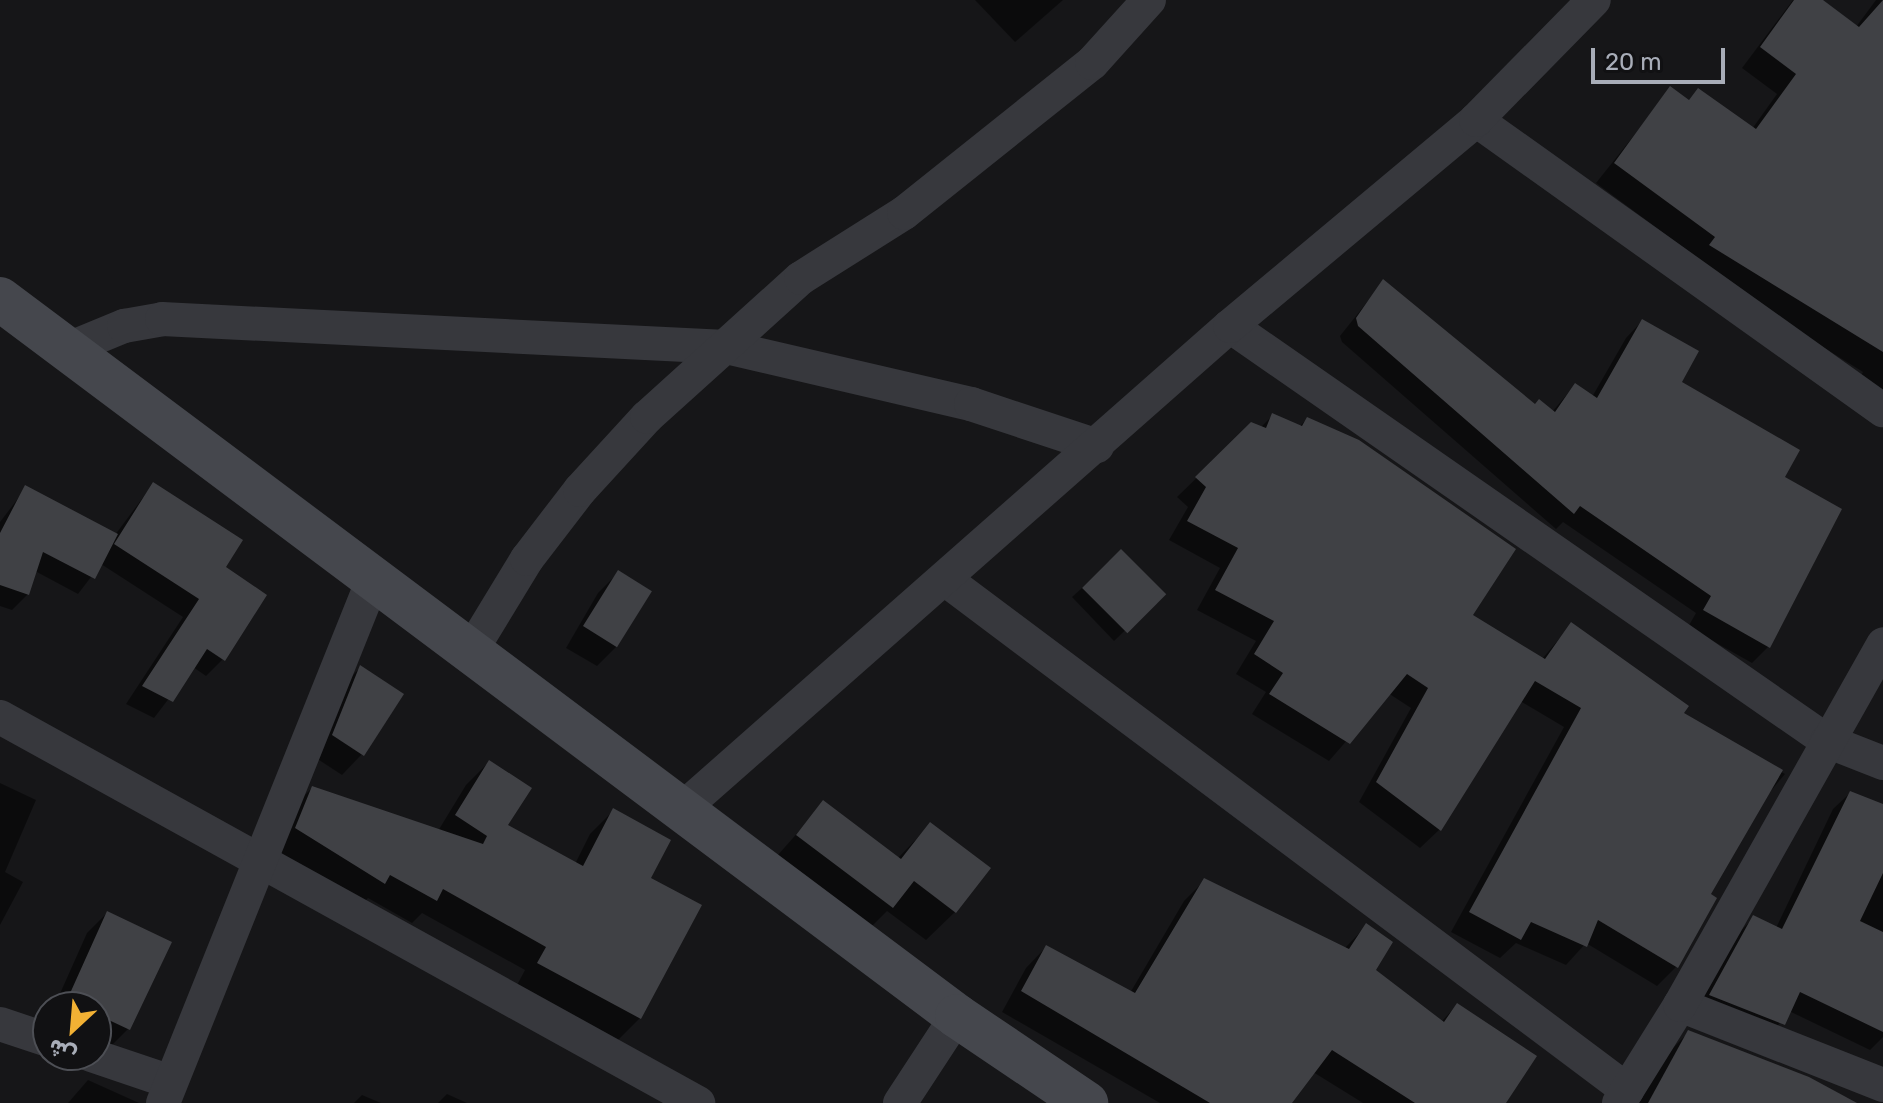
<!DOCTYPE html>
<html>
<head>
<meta charset="utf-8">
<style>
	body { margin:0 }
	#map { position:relative; width:1883px; height:1103px; overflow:hidden; background:#161618; font-family:Rubik,Cairo,sans-serif }
	div>[style] { position:absolute }
	.shadow>* { inset:0; background:#0007 }
	.building>* { inset:0; background:#404145; transform-origin:0 0 }
	.street>* { height:34px; margin:-17px; padding:0 17px; transform-origin:17px; border-radius:17px; background:#37383d }
	.secondary>* { height:44px; margin:-22px; padding:0 22px; transform-origin:22px; border-radius:22px; background:#45474d }
	span { translate:-50% -50%; white-space:nowrap; text-align:center; line-height:1.15; -webkit-text-stroke:7px #111113; paint-order:stroke }
	.north { position:absolute; left:32px; top:991px; width:80px; height:80px; box-sizing:border-box; background:#111113; border:2px solid #4d4f55; border-radius:50%; rotate:206deg; font-size:22px; font-weight:700; line-height:32px; text-align:center; color:#a8adb8 }
	.north::after { content:''; display:block; margin:auto; width:28px; height:36px; background:#f2b134; clip-path:polygon(50% 0,100% 100%,50% 72%,0 100%) }
	.scale { position:absolute; left:1591px; top:48px; width:134px; height:36px; box-sizing:border-box; border:4px solid #a8adb8; border-top:0; padding-left:10px; font-size:24px; line-height:28px; white-space:nowrap; color:#a8adb8; -webkit-text-stroke:6px #111113; paint-order:stroke }
</style>
</head>
<body>
<div id="map">
	<div class="shadow">
		<i style="clip-path:polygon(975px 0,1063px 0,1015px 42px)"></i>
		<i style="clip-path:polygon(1793px 0,1819px 0,1856px 27px,1876px 0,1883px 0,1883px 401px,1856px 384px,1863px 372px,1691px 265px,1696px 257px,1596px 183px,1671px 89px,1688px 101px,1698px 90px,1752px 129px,1777px 94px,1742px 68px)"></i>
		<i style="clip-path:polygon(1383px 282px,1534px 406px,1552px 412px,1575px 385px,1592px 397px,1626px 338px,1642px 321px,1679px 383px,1782px 478px,1768px 647px,1752px 663px,1688px 627px,1696px 613px,1563px 522px,1556px 529px,1342px 342px,1340px 336px)"></i>
		<i style="clip-path:polygon(1273px 415px,1299px 427px,1307px 419px,1470px 615px,1542px 659px,1571px 625px,1681px 714px,1785px 774px,1764px 799px,1708px 895px,1676px 967px,1657px 986px,1586px 943px,1566px 965px,1516px 943px,1500px 958px,1451px 932px,1564px 727px,1520px 701px,1439px 830px,1420px 848px,1359px 802px,1411px 708px,1388px 693px,1329px 761px,1252px 714px,1266px 692px,1236px 674px,1256px 641px,1197px 610px,1220px 568px,1169px 540px,1188px 507px,1177px 497px,1251px 425px,1260px 428px)"></i>
		<i style="clip-path:polygon(153px 484px,223px 567px,223px 659px,206px 676px,193px 667px,154px 718px,126px 704px,183px 617px,101px 564px,78px 594px,35px 571px,28px 594px,12px 610px,0 606px,0 522px,26px 488px,115px 535px)"></i>
		<i style="clip-path:polygon(618px 573px,617px 646px,597px 666px,566px 648px,598px 593px)"></i>
		<i style="clip-path:polygon(1082px 588px,1163px 594px,1114px 641px,1072px 597px)"></i>
		<i style="clip-path:polygon(361px 667px,362px 754px,342px 775px,313px 756px,341px 687px)"></i>
		<i style="clip-path:polygon(489px 762px,505px 826px,575px 864px,590px 834px,613px 811px,648px 879px,640px 1018px,617px 1041px,516px 987px,525px 970px,422px 913px,412px 923px,368px 898px,360px 906px,273px 851px,289px 811px,312px 788px,438px 831px,466px 785px)"></i>
		<i style="clip-path:polygon(0 783px,36px 800px,5px 872px,23px 882px,0 925px)"></i>
		<i style="clip-path:polygon(1850px 793px,1883px 807px,1883px 1037px,1870px 1050px,1789px 1011px,1767px 1040px,1694px 1012px,1737px 934px,1754px 918px,1776px 928px,1833px 809px)"></i>
		<i style="clip-path:polygon(824px 803px,897px 859px,930px 825px,955px 912px,926px 940px,887px 911px,862px 936px,769px 865px)"></i>
		<i style="clip-path:polygon(1204px 881px,1344px 949px,1366px 926px,1373px 970px,1441px 1022px,1457px 1005px,1504px 1103px,1363px 1103px,1313px 1072px,1290px 1103px,1160px 1103px,1002px 1012px,1026px 968px,1046px 947px,1130px 993px,1184px 901px)"></i>
		<i style="clip-path:polygon(107px 913px,169px 943px,128px 1029px,108px 1049px,96px 1044px,96px 1007px,54px 1007px,87px 933px)"></i>
		<i style="clip-path:polygon(1689px 1032px,1819px 1103px,1639px 1103px,1665px 1056px)"></i>
		<i style="clip-path:polygon(88px 1080px,139px 1103px,68px 1103px)"></i>
		<i style="clip-path:polygon(447px 1094px,467px 1103px,438px 1103px)"></i>
		<i style="clip-path:polygon(362px 1095px,381px 1103px,354px 1103px)"></i>
	</div>
	<div class="building">
		<i style="clip-path:polygon(1794px 0,1823px 0,1859px 27px,1883px 0,1883px 352px,1709px 245px,1715px 237px,1614px 163px,1670px 86px,1689px 100px,1698px 88px,1756px 129px,1796px 74px,1760px 47px)"></i>
		<i style="clip-path:polygon(1383px 279px,1535px 404px,1539px 399px,1555px 412px,1575px 383px,1597px 398px,1642px 319px,1699px 351px,1682px 382px,1800px 450px,1785px 477px,1842px 509px,1770px 648px,1703px 610px,1711px 596px,1580px 506px,1574px 514px,1358px 326px,1356px 318px)"></i>
		<i style="clip-path:polygon(1272px 413px,1302px 426px,1307px 417px,1359px 440px,1516px 549px,1473px 615px,1545px 659px,1571px 622px,1689px 706px,1684px 713px,1783px 770px,1711px 894px,1717px 898px,1678px 968px,1598px 920px,1587px 947px,1531px 922px,1521px 940px,1469px 912px,1581px 708px,1535px 681px,1441px 831px,1376px 782px,1428px 688px,1407px 674px,1350px 744px,1269px 694px,1283px 673px,1254px 654px,1274px 621px,1215px 590px,1238px 548px,1187px 521px,1206px 487px,1195px 477px,1251px 422px,1266px 428px)"></i>
		<i style="clip-path:polygon(153px 482px,243px 540px,226px 567px,267px 595px,225px 661px,207px 649px,173px 702px,142px 686px,199px 599px,114px 544px)"></i>
		<i style="clip-path:polygon(25px 485px,118px 534px,95px 579px,43px 552px,29px 595px,0 585px,0 533px)"></i>
		<i style="left:1121px;top:549px;width:64px;height:55px;rotate:45deg"></i>
		<i style="left:618px;top:570px;width:40px;height:66px;rotate:32deg"></i>
		<i style="clip-path:polygon(360px 665px,404px 694px,364px 756px,332px 735px)"></i>
		<i style="clip-path:polygon(489px 760px,532px 788px,508px 825px,583px 866px,613px 808px,671px 840px,651px 878px,702px 905px,641px 1019px,537px 963px,546px 947px,443px 889px,437px 901px,390px 875px,385px 884px,295px 828px,312px 786px,483px 844px,487px 836px,455px 815px)"></i>
		<i style="clip-path:polygon(1850px 791px,1883px 804px,1883px 873px,1860px 921px,1883px 932px,1883px 1032px,1800px 992px,1785px 1025px,1709px 995px,1753px 915px,1782px 929px)"></i>
		<i style="clip-path:polygon(823px 800px,901px 859px,930px 822px,991px 868px,956px 913px,914px 881px,893px 908px,796px 835px)"></i>
		<i style="clip-path:polygon(1204px 878px,1349px 949px,1366px 923px,1393px 942px,1376px 970px,1444px 1022px,1457px 1003px,1537px 1056px,1506px 1103px,1415px 1103px,1332px 1050px,1292px 1103px,1210px 1103px,1021px 991px,1046px 945px,1135px 993px)"></i>
		<i style="clip-path:polygon(107px 911px,172px 942px,130px 1030px,96px 1014px,96px 1007px,67px 1000px)"></i>
		<i style="clip-path:polygon(1688px 1030px,1809px 1077px,1857px 1103px,1648px 1103px)"></i>
	</div>
	<div class="street">
		<i style="left:1476px;top:120px;width:500px;rotate:35.5deg"></i>
		<i style="left:1230px;top:326px;width:727px;rotate:34.8deg"></i>
		<i style="left:1827px;top:741px;width:60px;rotate:21.4deg"></i>
		<i style="left:68px;top:349px;width:61px;rotate:-22.3deg"></i>
		<i style="left:124px;top:326px;width:39px;rotate:-10deg"></i>
		<i style="left:162px;top:319px;width:565px;rotate:2.84deg"></i>
		<i style="left:726px;top:347px;width:252px;rotate:13.1deg"></i>
		<i style="left:971px;top:404px;width:133px;rotate:18.4deg"></i>
		<i style="left:946px;top:580px;width:851px;rotate:36.83deg"></i>
		<i style="left:471px;top:651px;width:108px;rotate:-58.7deg"></i>
		<i style="left:527px;top:559px;width:87px;rotate:-52.5deg"></i>
		<i style="left:580px;top:490px;width:99px;rotate:-47.5deg"></i>
		<i style="left:647px;top:417px;width:207px;rotate:-42.1deg"></i>
		<i style="left:801px;top:278px;width:122px;rotate:-32.3deg"></i>
		<i style="left:904px;top:213px;width:241px;rotate:-38.6deg"></i>
		<i style="left:1092px;top:63px;width:85px;rotate:-47.9deg"></i>
		<i style="left:0;top:717px;width:798px;rotate:28.94deg"></i>
		<i style="left:682px;top:809px;width:730px;rotate:-41.39deg"></i>
		<i style="left:1230px;top:326px;width:321px;rotate:-39.9deg"></i>
		<i style="left:1476px;top:120px;width:168px;rotate:-45.5deg"></i>
		<i style="left:1680px;top:1005px;width:218px;rotate:21.5deg"></i>
		<i style="left:0;top:1024px;width:51px;rotate:18.4deg"></i>
		<i style="left:91px;top:1055px;width:84px;rotate:18.6deg"></i>
		<i style="left:163px;top:1103px;width:567px;rotate:-68.14deg"></i>
		<i style="left:900px;top:1103px;width:104px;rotate:-56.8deg"></i>
		<i style="left:1619px;top:1103px;width:115px;rotate:-58.1deg"></i>
		<i style="left:1680px;top:1005px;width:414px;rotate:-60.6deg"></i>
	</div>
	<div class="secondary">
		<i style="left:0;top:299px;width:1196px;rotate:36.84deg"></i>
		<i style="left:957px;top:1016px;width:156px;rotate:34deg"></i>
	</div>
	<div class="north">ش</div>
	<div class="scale">20 m</div>
</div>
</body>
</html>
